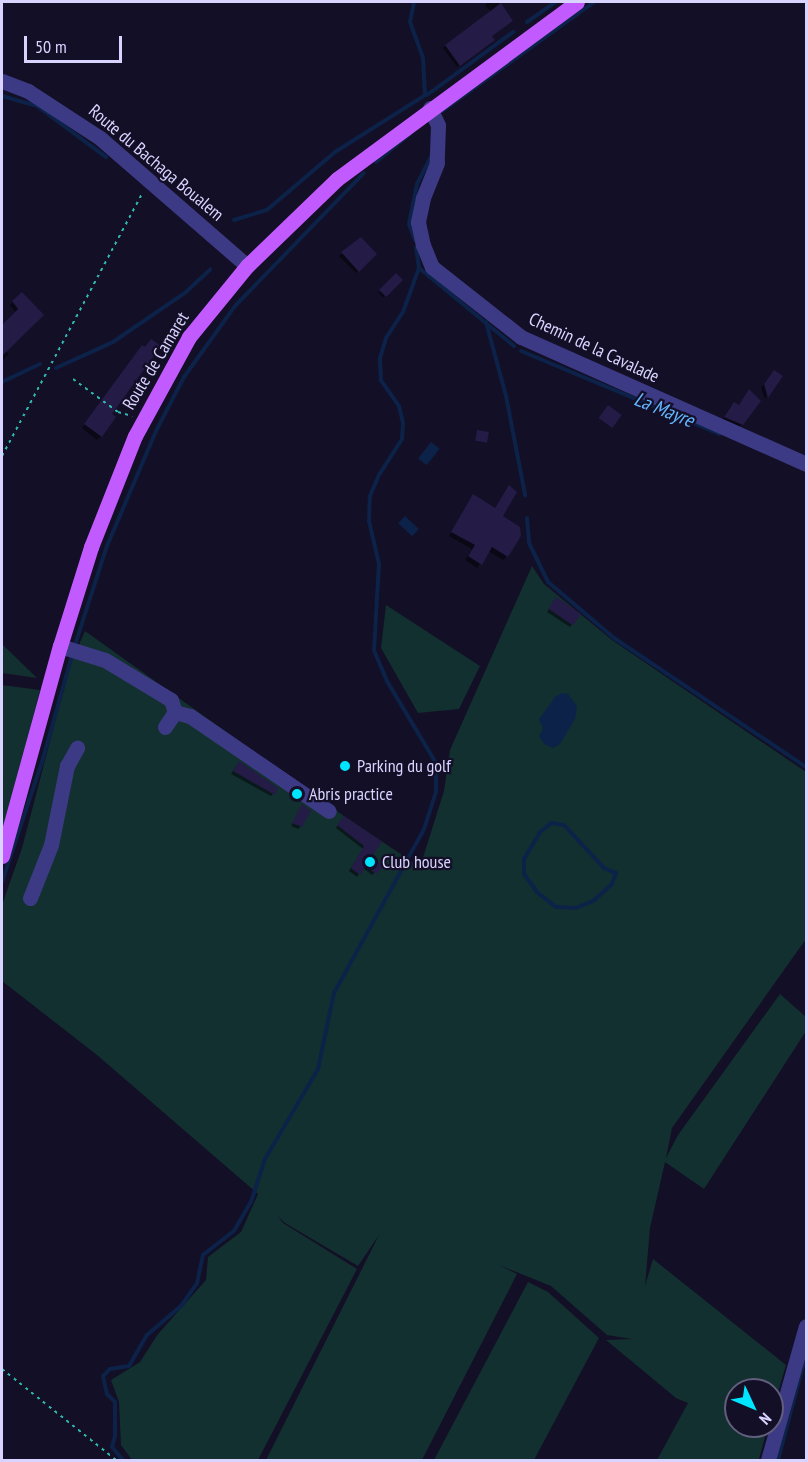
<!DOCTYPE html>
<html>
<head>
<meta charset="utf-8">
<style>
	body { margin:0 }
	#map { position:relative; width:808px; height:1462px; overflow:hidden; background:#130f26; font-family:"PT Sans Narrow",sans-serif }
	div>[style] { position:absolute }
	.green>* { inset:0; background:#12302f }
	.water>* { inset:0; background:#0c2248; transform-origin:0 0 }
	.shadow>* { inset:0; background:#0007; transform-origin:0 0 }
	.stream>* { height:4px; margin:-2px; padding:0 2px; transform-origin:2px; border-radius:2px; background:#0c2248 }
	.building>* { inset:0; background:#241b47; transform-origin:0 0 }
	.path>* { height:2px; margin-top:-1px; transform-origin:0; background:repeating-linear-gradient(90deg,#2fb8b0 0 3px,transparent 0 7.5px) }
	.minor>* { height:15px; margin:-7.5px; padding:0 7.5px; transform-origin:7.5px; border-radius:7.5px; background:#3d3a85 }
	.major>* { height:15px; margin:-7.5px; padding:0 7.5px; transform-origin:7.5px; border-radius:7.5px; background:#c25bff }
	.dots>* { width:16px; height:16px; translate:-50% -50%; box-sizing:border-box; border:3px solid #130f26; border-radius:50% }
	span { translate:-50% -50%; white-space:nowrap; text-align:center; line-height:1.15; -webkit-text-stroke:4.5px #130f26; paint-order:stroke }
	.street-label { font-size:18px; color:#d9d4ff }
	.poi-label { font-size:18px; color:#d9d4ff }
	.left { translate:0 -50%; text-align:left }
	.water-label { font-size:20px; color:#62b6ff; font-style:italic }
	.frame { position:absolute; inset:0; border:3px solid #d9d4ff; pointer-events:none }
	.north { position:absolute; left:724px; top:1378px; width:60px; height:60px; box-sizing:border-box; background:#130f26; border:2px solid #625e7d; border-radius:50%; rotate:134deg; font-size:16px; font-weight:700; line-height:24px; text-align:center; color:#d9d4ff }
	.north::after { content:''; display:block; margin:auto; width:21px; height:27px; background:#00e5ff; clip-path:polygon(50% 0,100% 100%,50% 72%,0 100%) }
	.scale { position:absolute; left:24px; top:36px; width:98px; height:27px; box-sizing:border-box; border:3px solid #d9d4ff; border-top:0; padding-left:8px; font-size:18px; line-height:21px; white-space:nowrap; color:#d9d4ff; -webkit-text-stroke:4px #130f26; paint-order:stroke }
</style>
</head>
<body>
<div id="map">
	<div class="green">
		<i style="clip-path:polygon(532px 566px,544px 584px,612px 640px,806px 772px,806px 939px,672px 1128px,666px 1158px,678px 1135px,780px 994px,806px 1017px,806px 1031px,704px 1189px,665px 1162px,650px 1228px,645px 1286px,653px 1259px,786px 1365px,772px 1413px,772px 1390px,736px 1390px,736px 1426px,768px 1426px,759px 1459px,657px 1460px,688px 1403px,676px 1398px,606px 1340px,632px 1339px,607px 1335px,551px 1286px,499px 1265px,517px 1274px,422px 1460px,266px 1460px,379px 1235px,358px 1266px,285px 1223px,278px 1216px,283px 1223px,357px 1269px,258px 1460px,132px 1460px,121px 1445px,119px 1402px,111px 1380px,140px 1362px,158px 1334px,206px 1280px,208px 1257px,241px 1232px,258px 1194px,97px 1055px,2px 981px,2px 905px,22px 848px,70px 665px,85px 631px,344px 816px,420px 867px,444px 791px,450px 750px)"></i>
		<i style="clip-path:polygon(386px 605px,480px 666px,459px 709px,418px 713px,381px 648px)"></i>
		<i style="clip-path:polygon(2px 644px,37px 678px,2px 673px)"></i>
		<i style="clip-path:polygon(2px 685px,40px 690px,2px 837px)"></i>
		<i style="clip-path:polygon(528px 1282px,548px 1292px,599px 1338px,534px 1460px,434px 1460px)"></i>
	</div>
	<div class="water">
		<i style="left:431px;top:442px;width:11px;height:21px;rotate:38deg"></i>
		<i style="left:405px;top:516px;width:19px;height:10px;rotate:43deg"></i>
		<i style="clip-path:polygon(562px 693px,568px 694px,577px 706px,575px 719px,560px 744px,553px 748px,544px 744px,539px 736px,543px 729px,539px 719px,556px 696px)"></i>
	</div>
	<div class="shadow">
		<i style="clip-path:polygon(487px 2px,499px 2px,512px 22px,490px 36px,491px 43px,457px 67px,443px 48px,491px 11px,485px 6px)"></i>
		<i style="clip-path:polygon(350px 246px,375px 254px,356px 273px,339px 256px)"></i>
		<i style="left:396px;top:275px;width:7px;height:25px;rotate:45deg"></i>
		<i style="clip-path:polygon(21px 294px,42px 315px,5px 351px,9px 354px,2px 361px,2px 327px,16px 313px,10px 305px)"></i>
		<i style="clip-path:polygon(142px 347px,101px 436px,97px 440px,82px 428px)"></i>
		<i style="clip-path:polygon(771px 374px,781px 377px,765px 399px,761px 388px)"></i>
		<i style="clip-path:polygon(731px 406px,742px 424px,739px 427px,722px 420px)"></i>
		<i style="clip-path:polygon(509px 487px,501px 517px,507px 556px,503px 560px,488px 551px,477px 568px,465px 560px,472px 549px,449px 536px,473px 496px,494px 509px)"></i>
		<i style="clip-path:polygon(554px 602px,579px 615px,570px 627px,547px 612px)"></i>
		<i style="clip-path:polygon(236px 766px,273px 794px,271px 796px,231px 774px)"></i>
		<i style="clip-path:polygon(302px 806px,301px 826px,298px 829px,291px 826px)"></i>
		<i style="clip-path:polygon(341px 820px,380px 842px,370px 856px,381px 866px,372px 875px,363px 868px,357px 877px,349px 871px,363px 849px,336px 828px)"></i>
	</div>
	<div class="stream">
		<i style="left:414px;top:2px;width:20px;rotate:101deg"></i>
		<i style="left:410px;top:22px;width:38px;rotate:70deg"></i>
		<i style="left:423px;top:58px;width:37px;rotate:87deg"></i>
		<i style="left:527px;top:22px;width:35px;rotate:-35deg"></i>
		<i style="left:427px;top:95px;width:107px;rotate:-36.2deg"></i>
		<i style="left:2px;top:96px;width:36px;rotate:16deg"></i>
		<i style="left:37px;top:106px;width:86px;rotate:36.5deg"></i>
		<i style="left:442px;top:111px;width:187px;rotate:-35.6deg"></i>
		<i style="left:376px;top:162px;width:44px;rotate:-39.5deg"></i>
		<i style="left:234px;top:220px;width:34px;rotate:-17deg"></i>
		<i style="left:267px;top:210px;width:89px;rotate:-40.5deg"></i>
		<i style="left:335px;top:152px;width:109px;rotate:-32.2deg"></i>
		<i style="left:415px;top:240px;width:17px;rotate:-111deg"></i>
		<i style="left:409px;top:224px;width:41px;rotate:-78.7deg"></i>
		<i style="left:417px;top:184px;width:31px;rotate:-63deg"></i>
		<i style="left:419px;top:268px;width:123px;rotate:39.4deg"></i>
		<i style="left:486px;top:322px;width:77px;rotate:74.9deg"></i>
		<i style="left:506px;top:396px;width:101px;rotate:79.1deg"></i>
		<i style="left:521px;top:351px;width:215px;rotate:22.7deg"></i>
		<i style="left:56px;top:368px;width:63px;rotate:-24.5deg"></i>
		<i style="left:113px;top:342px;width:88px;rotate:-34.4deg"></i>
		<i style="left:186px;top:292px;width:33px;rotate:-43deg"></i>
		<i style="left:2px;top:382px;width:42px;rotate:-25.3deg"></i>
		<i style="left:527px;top:518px;width:25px;rotate:85deg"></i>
		<i style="left:529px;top:543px;width:43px;rotate:64deg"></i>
		<i style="left:548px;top:582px;width:87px;rotate:40.3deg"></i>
		<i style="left:614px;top:638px;width:231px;rotate:33.9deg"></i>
		<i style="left:74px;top:648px;width:107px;rotate:-72.1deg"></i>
		<i style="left:107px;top:546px;width:125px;rotate:-66.9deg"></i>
		<i style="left:156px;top:431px;width:61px;rotate:-62.6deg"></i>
		<i style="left:184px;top:377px;width:87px;rotate:-54.3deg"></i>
		<i style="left:235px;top:306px;width:185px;rotate:-45.9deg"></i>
		<i style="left:551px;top:823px;width:13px;rotate:9deg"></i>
		<i style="left:564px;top:825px;width:59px;rotate:47.1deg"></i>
		<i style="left:604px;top:868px;width:13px;rotate:23deg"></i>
		<i style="left:616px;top:873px;width:12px;rotate:110deg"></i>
		<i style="left:612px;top:884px;width:25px;rotate:138deg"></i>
		<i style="left:593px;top:901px;width:18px;rotate:158deg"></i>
		<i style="left:576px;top:908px;width:20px;rotate:-177deg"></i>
		<i style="left:556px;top:907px;width:24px;rotate:-142deg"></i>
		<i style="left:537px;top:892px;width:22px;rotate:-126deg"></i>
		<i style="left:524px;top:874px;width:15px;rotate:-90deg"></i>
		<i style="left:524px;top:859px;width:31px;rotate:-59deg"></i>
		<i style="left:540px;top:832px;width:14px;rotate:-39deg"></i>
		<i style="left:2px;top:882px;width:126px;rotate:-71.6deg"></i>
		<i style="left:42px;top:762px;width:111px;rotate:-74.3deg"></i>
		<i style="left:123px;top:1460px;width:17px;rotate:-130deg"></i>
		<i style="left:112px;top:1447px;width:11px;rotate:-75deg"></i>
		<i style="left:115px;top:1436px;width:34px;rotate:-90deg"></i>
		<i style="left:115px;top:1402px;width:11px;rotate:-135deg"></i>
		<i style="left:107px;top:1394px;width:18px;rotate:-103deg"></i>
		<i style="left:103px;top:1376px;width:10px;rotate:-45deg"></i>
		<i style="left:110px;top:1369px;width:19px;rotate:-9deg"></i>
		<i style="left:129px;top:1366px;width:36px;rotate:-60deg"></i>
		<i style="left:147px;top:1335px;width:45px;rotate:-40.5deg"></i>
		<i style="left:181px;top:1306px;width:28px;rotate:-55deg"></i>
		<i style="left:197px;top:1283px;width:29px;rotate:-78deg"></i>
		<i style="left:203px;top:1255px;width:39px;rotate:-38deg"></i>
		<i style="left:234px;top:1231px;width:34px;rotate:-60deg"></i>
		<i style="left:251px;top:1202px;width:45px;rotate:-72deg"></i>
		<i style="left:265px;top:1159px;width:104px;rotate:-59.5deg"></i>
		<i style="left:318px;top:1069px;width:78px;rotate:-78.1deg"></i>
		<i style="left:334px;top:993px;width:187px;rotate:-61.2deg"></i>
		<i style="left:424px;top:829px;width:40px;rotate:-72deg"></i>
		<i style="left:436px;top:791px;width:28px;rotate:-90deg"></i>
		<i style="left:436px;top:763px;width:96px;rotate:-120.9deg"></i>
		<i style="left:387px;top:681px;width:34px;rotate:-113deg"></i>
		<i style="left:374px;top:650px;width:86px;rotate:-86.7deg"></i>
		<i style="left:379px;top:564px;width:44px;rotate:-103.1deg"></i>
		<i style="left:369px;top:521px;width:25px;rotate:-88deg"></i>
		<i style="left:370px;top:496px;width:23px;rotate:-67deg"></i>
		<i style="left:379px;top:475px;width:43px;rotate:-57.4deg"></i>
		<i style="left:402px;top:439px;width:16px;rotate:-86deg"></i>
		<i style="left:403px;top:423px;width:17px;rotate:-103deg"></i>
		<i style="left:399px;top:406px;width:32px;rotate:-125deg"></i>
		<i style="left:381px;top:380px;width:22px;rotate:-93deg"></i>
		<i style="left:380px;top:358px;width:21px;rotate:-73deg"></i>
		<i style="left:386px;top:338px;width:31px;rotate:-57deg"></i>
		<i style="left:403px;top:312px;width:47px;rotate:-70deg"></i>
		<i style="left:419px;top:268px;width:21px;rotate:-98deg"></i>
		<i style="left:778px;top:1460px;width:110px;rotate:-75.2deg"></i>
	</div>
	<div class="building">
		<i style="clip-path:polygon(501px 3px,513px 21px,492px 36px,495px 40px,460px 66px,445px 45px)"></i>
		<i style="clip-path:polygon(361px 237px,377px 254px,359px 272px,341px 252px)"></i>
		<i style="left:396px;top:273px;width:10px;height:24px;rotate:45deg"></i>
		<i style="clip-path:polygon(22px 292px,44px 315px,2px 356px,2px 325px,18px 309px,12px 301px)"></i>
		<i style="clip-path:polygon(151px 339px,161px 346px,112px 414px,116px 417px,102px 437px,84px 424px,142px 345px,145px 347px)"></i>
		<i style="clip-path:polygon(774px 370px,783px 376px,768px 398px,764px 384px)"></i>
		<i style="clip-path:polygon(749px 389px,761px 401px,743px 425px,724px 417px,734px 402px,739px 405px)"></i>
		<i style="left:608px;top:405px;width:17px;height:16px;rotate:36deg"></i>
		<i style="left:477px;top:430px;width:12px;height:11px;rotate:9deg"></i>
		<i style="clip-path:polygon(509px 485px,517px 492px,503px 516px,520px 527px,521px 536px,508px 557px,492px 547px,482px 565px,468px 556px,475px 545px,451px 532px,473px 494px,495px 508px)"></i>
		<i style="left:556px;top:597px;width:30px;height:14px;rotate:34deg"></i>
		<i style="clip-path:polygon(239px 761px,278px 788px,275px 795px,233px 771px)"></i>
		<i style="clip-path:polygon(302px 804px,311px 811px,302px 827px,292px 823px)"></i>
		<i style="clip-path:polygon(344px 816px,382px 842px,372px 856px,384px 866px,376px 874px,366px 866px,360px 875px,351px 868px,364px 846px,337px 825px)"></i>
	</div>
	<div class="path">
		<i style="left:73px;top:379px;width:56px;rotate:36.3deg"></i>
		<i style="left:118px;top:412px;width:15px;rotate:16deg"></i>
		<i style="left:2px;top:456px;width:297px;rotate:-61.9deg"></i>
		<i style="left:2px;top:1369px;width:146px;rotate:38.6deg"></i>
	</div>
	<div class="minor">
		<i style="left:2px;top:81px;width:28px;rotate:21deg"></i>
		<i style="left:28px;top:91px;width:86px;rotate:33.1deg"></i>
		<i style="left:100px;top:138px;width:195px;rotate:41deg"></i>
		<i style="left:430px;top:108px;width:19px;rotate:65deg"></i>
		<i style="left:438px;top:125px;width:38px;rotate:92deg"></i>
		<i style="left:437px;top:163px;width:38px;rotate:112deg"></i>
		<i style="left:423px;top:198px;width:25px;rotate:102deg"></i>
		<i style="left:418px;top:222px;width:24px;rotate:78deg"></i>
		<i style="left:423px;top:245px;width:24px;rotate:68deg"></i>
		<i style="left:432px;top:267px;width:113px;rotate:38.2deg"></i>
		<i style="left:521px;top:337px;width:312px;rotate:24deg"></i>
		<i style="left:60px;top:646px;width:47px;rotate:17.3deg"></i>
		<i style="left:105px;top:660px;width:77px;rotate:31.2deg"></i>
		<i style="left:171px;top:700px;width:13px;rotate:72deg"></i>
		<i style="left:175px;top:712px;width:18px;rotate:124deg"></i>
		<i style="left:175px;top:712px;width:16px;rotate:15deg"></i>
		<i style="left:190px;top:716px;width:168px;rotate:34.4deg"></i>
		<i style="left:30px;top:898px;width:57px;rotate:-68.4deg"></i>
		<i style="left:51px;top:845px;width:81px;rotate:-78.6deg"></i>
		<i style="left:67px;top:766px;width:21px;rotate:-61deg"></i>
		<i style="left:768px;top:1460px;width:139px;rotate:-74.2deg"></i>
	</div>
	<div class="major">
		<i style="left:2px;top:856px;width:218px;rotate:-74.6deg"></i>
		<i style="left:60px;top:646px;width:104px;rotate:-72.6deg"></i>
		<i style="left:91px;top:547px;width:119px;rotate:-68.4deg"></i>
		<i style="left:135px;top:436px;width:113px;rotate:-61.4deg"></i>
		<i style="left:189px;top:337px;width:92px;rotate:-50.8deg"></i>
		<i style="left:247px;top:266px;width:125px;rotate:-44deg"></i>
		<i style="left:337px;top:179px;width:298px;rotate:-36.4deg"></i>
	</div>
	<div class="dots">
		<i style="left:345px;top:766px;background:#00e5ff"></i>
		<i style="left:297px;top:794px;background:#00e5ff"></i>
		<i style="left:370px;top:862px;background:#00e5ff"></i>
	</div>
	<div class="street-label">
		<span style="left:156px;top:163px;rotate:40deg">Route du Bachaga Boualem</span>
		<span style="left:594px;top:348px;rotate:25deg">Chemin de la Cavalade</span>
		<span style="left:156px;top:361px;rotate:-59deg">Route de Camaret</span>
	</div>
	<div class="poi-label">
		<span class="left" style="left:357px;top:766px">Parking du golf</span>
		<span class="left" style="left:309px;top:794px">Abris practice</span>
		<span class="left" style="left:382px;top:862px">Club house</span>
	</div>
	<div class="water-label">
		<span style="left:664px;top:410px;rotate:22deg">La Mayre</span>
	</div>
	<div class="frame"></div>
	<div class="north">N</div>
	<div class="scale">50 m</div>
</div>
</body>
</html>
